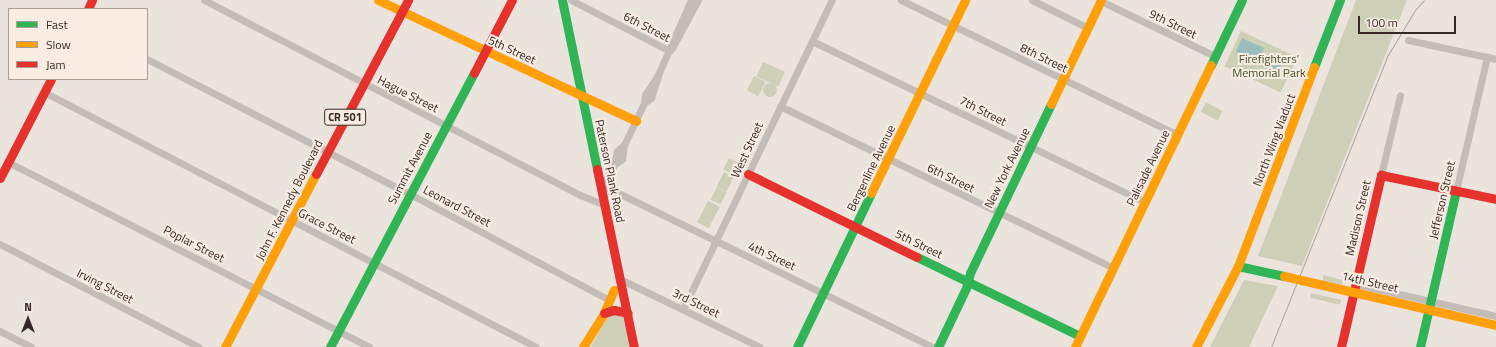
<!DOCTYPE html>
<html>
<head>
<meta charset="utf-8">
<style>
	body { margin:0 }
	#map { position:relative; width:1496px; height:347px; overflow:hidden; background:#ebe4dd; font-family:"Titillium Web",sans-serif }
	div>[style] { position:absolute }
	.green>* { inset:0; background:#cdd0b7; transform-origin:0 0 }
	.round { border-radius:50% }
	.water>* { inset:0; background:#9abebb }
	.street>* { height:7px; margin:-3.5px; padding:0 3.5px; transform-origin:3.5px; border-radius:3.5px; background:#c4bcb7 }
	.fast>* { height:9px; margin:-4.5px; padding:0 4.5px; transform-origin:4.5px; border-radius:4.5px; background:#30b455 }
	.slow>* { height:9px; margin:-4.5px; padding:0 4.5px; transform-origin:4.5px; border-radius:4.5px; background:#ff9f0a }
	.jam>* { height:9px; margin:-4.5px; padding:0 4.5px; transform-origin:4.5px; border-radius:4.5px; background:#e5322d }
	.tram>* { height:1px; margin:-0.5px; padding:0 0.5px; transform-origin:0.5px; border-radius:0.5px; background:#aba5a1 }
	.slow-bridge>* { height:9px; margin:-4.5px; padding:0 4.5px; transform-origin:4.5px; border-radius:4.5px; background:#ff9f0a }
	span { translate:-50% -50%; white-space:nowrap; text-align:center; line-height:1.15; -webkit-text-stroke:4px #f9ede4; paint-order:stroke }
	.shield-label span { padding:1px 3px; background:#f9ede4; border:1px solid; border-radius:3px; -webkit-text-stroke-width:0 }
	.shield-label { font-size:11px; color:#342926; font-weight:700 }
	.street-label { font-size:12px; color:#342926 }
	.park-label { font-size:12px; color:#465229 }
	.legend { position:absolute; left:8px; top:8px; width:140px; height:72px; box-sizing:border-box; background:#f9ede4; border:1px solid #aa9f98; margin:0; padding:5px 7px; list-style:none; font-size:12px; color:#342926 }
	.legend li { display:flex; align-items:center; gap:8px; height:20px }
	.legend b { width:20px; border:1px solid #aa9f98 }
	.north { position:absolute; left:8px; top:299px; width:40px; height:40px; -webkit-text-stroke:3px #f9ede4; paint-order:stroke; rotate:0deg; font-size:11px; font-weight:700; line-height:16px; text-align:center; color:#342926 }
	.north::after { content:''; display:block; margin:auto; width:14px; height:18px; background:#342926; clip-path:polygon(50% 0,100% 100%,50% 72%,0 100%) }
	.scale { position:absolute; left:1358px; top:16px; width:98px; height:18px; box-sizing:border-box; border:2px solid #342926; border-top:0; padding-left:5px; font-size:12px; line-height:14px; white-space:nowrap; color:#342926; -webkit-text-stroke:3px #f9ede4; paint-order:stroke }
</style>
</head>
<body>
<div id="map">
	<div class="green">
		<i style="clip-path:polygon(1356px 0,1407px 0,1302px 266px,1258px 256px)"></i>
		<i style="left:1241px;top:31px;width:62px;height:39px;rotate:25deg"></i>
		<i style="left:763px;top:62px;width:24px;height:16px;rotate:24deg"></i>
		<i style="left:754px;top:76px;width:13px;height:16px;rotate:27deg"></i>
		<i class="round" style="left:763px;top:83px;width:14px;height:14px"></i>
		<i style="left:1206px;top:102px;width:19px;height:11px;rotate:28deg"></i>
		<i style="left:729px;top:158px;width:13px;height:13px;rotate:27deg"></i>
		<i style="left:724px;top:172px;width:11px;height:16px;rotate:27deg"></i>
		<i style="left:717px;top:187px;width:11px;height:14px;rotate:27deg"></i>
		<i style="left:708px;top:201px;width:13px;height:24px;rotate:27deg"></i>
		<i style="clip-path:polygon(1323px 275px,1343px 280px,1342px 286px,1323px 282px)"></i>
		<i style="clip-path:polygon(1244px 280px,1278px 286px,1249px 347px,1210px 347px)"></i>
		<i style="left:1311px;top:293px;width:31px;height:5px;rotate:13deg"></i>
		<i style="clip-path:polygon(609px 314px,620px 315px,623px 318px,631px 347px,591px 347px)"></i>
	</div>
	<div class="water">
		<i style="clip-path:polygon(1242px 38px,1264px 48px,1258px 61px,1247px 61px,1236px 51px)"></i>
		<i class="round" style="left:1269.5px;top:57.5px;width:11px;height:11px"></i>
	</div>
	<div class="street">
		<i style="left:204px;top:0;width:424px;rotate:27.4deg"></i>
		<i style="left:580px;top:195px;width:27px;rotate:22deg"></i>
		<i style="left:571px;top:0;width:111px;rotate:27.3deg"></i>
		<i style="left:901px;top:0;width:308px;rotate:26deg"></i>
		<i style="left:1032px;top:0;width:63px;rotate:26.6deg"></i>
		<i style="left:1101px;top:1px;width:127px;rotate:25.8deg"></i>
		<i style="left:1408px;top:40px;width:90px;rotate:12.2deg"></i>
		<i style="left:812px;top:41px;width:370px;rotate:25.8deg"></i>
		<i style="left:672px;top:48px;width:55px;rotate:-61.6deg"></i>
		<i style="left:147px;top:59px;width:296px;rotate:27.2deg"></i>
		<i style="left:410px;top:194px;width:222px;rotate:28deg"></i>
		<i style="left:44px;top:92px;width:554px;rotate:27.4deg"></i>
		<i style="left:644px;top:103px;width:8px;rotate:-83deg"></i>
		<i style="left:645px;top:95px;width:24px;rotate:-57deg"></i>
		<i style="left:658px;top:75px;width:82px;rotate:-66.3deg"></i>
		<i style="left:780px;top:106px;width:370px;rotate:25.9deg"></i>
		<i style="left:624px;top:145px;width:14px;rotate:98deg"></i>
		<i style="left:622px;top:159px;width:10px;rotate:143deg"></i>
		<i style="left:614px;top:165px;width:23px;rotate:121deg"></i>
		<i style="left:602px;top:185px;width:368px;rotate:26.1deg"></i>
		<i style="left:8px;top:162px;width:406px;rotate:27.1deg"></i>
		<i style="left:614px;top:165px;width:14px;rotate:-78deg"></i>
		<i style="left:617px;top:151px;width:9px;rotate:-41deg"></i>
		<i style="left:624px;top:145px;width:47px;rotate:-64.5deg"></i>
		<i style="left:644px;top:103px;width:9px;rotate:-36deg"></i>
		<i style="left:651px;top:98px;width:23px;rotate:-72deg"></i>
		<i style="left:1381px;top:175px;width:82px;rotate:-76.6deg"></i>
		<i style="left:1456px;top:191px;width:138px;rotate:-77deg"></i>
		<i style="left:0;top:244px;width:224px;rotate:27.4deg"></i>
		<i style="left:622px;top:280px;width:153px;rotate:25.9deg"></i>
		<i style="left:1355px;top:284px;width:145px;rotate:12.8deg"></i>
		<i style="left:683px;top:309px;width:343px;rotate:-64.3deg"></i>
		<i style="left:0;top:331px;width:35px;rotate:27deg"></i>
	</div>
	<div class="fast">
		<i style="left:562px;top:0;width:173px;rotate:78.3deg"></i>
		<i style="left:1211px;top:65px;width:72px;rotate:-64.5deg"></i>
		<i style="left:1314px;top:67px;width:72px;rotate:-68.8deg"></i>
		<i style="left:917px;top:257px;width:181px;rotate:25.9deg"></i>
		<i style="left:1238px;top:266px;width:47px;rotate:12.3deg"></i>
		<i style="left:330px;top:347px;width:310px;rotate:-62.3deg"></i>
		<i style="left:797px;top:347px;width:171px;rotate:-64.3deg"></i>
		<i style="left:938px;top:347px;width:65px;rotate:-64.6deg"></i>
		<i style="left:966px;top:288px;width:16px;rotate:-75deg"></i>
		<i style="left:970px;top:273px;width:187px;rotate:-64.4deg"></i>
		<i style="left:1420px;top:347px;width:160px;rotate:-77deg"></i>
	</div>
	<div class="slow">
		<i style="left:378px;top:0;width:285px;rotate:25.1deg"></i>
		<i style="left:1051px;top:104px;width:115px;rotate:-64.3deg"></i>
		<i style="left:871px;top:193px;width:215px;rotate:-64deg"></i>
		<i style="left:225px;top:347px;width:195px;rotate:-62.3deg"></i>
		<i style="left:583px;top:347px;width:40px;rotate:-58deg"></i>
		<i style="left:604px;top:313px;width:25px;rotate:-67deg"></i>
		<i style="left:1075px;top:347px;width:313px;rotate:-64.3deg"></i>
		<i style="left:1196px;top:347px;width:91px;rotate:-62.6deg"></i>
		<i style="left:1238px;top:266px;width:213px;rotate:-69.1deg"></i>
	</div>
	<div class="jam">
		<i style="left:88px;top:9px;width:10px;rotate:-66deg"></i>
		<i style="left:474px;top:73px;width:82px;rotate:-62.5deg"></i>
		<i style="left:597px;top:169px;width:182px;rotate:78.3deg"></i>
		<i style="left:316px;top:174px;width:197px;rotate:-62.1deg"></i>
		<i style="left:748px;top:174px;width:188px;rotate:26.2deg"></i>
		<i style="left:0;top:178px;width:111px;rotate:-62.7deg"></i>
		<i style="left:604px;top:313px;width:10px;rotate:-17deg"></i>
		<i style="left:614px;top:310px;width:14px;rotate:12deg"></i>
		<i style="left:1341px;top:347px;width:177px;rotate:-76.9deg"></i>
		<i style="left:1381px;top:175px;width:117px;rotate:11.8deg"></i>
	</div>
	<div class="tram">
		<i style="left:1271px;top:347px;width:315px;rotate:-68.2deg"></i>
		<i style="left:1388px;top:55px;width:52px;rotate:-59deg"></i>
		<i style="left:1415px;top:10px;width:13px;rotate:-48deg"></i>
	</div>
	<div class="slow-bridge">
		<i style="left:1284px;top:276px;width:218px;rotate:13deg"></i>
	</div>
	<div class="shield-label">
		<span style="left:345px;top:117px">CR 501</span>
	</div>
	<div class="street-label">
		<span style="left:1173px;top:24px;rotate:26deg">9th Street</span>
		<span style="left:647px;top:27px;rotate:27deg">6th Street</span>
		<span style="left:512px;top:50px;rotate:25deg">5th Street</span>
		<span style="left:1044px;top:58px;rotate:26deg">8th Street</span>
		<span style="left:408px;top:94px;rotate:27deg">Hague Street</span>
		<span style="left:983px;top:111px;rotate:27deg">7th Street</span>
		<span style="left:1274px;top:140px;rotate:-69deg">North Wing Viaduct</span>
		<span style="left:747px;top:150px;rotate:-65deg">West Street</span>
		<span style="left:410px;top:168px;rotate:-62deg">Summit Avenue</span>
		<span style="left:871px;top:168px;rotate:-64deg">Bergenline Avenue</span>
		<span style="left:1007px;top:168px;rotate:-64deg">New York Avenue</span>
		<span style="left:1148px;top:168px;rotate:-64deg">Palisade Avenue</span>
		<span style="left:610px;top:171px;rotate:78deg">Paterson Plank Road</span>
		<span style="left:951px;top:178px;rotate:26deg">6th Street</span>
		<span style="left:289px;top:200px;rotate:-63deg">John F. Kennedy Boulevard</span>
		<span style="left:1442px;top:200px;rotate:-77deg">Jefferson Street</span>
		<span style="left:457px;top:206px;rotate:28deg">Leonard Street</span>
		<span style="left:1358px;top:218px;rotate:-77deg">Madison Street</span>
		<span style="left:327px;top:226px;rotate:27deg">Grace Street</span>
		<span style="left:194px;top:244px;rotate:27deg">Poplar Street</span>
		<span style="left:919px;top:244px;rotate:26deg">5th Street</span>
		<span style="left:772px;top:256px;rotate:25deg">4th Street</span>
		<span style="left:1370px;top:282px;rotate:13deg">14th Street</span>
		<span style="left:105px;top:286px;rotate:27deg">Irving Street</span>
		<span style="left:696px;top:303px;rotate:26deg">3rd Street</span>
	</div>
	<div class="park-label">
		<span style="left:1269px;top:66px">Firefighters'<br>Memorial Park</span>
	</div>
	<ul class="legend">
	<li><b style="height:5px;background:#30b455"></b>Fast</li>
	<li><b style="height:5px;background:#ff9f0a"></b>Slow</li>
	<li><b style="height:5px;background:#e5322d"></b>Jam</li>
	</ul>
	<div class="north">N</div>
	<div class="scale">100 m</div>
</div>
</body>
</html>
